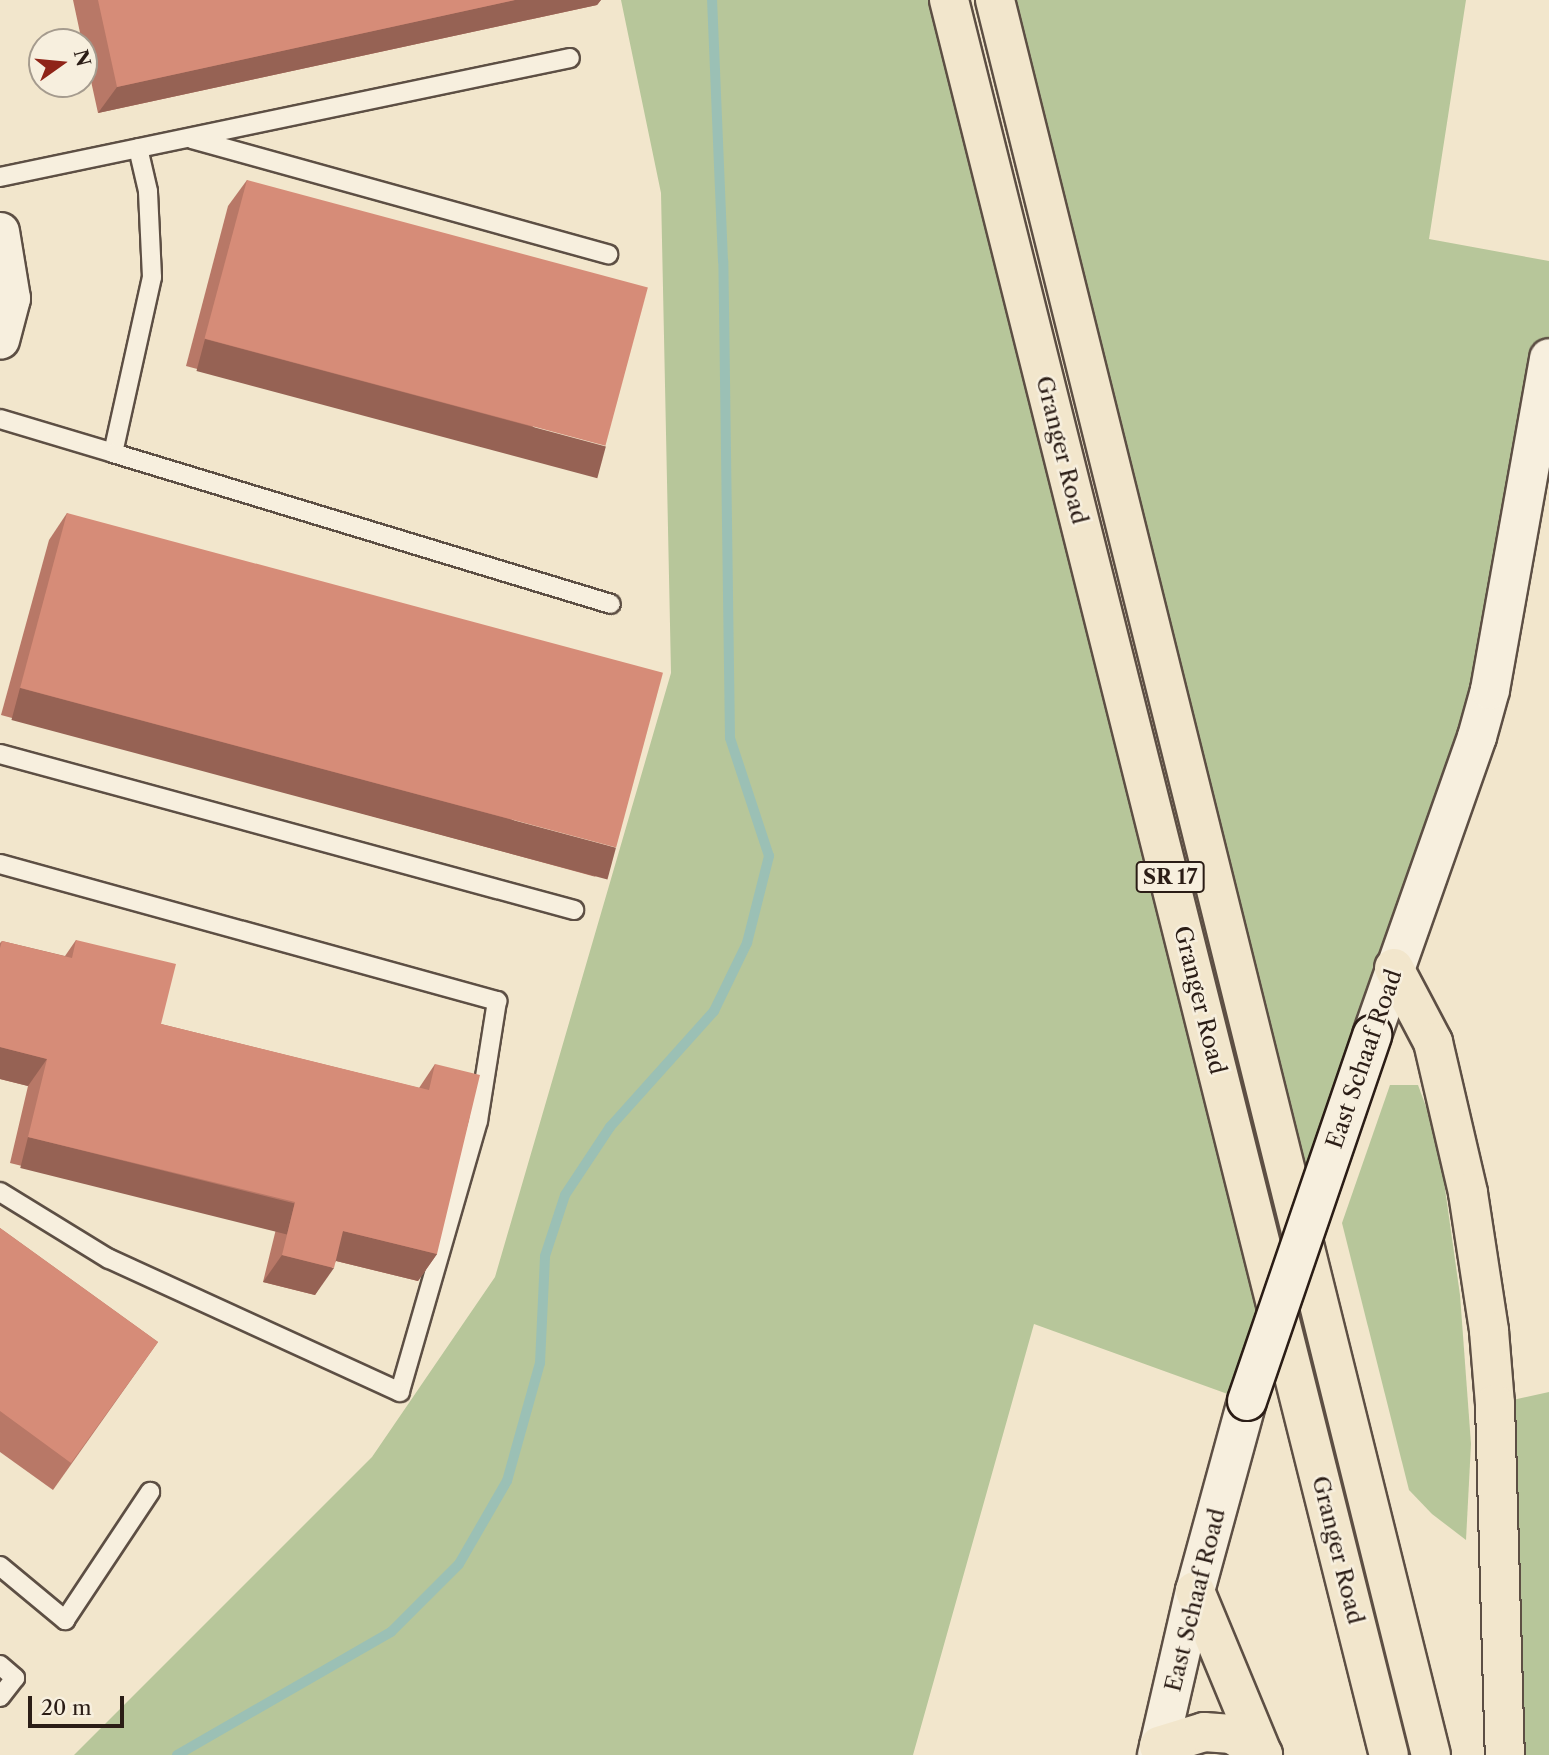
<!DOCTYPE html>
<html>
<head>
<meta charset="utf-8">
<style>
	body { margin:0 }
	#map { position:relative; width:1549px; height:1755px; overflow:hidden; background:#f2e6cc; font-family:"Libre Caslon Text",serif }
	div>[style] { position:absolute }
	.green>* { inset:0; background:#b7c69a }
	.stream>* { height:10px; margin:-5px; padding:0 5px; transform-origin:5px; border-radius:5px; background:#9bc0b5 }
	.roads { filter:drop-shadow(2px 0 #5d4f44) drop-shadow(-2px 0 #5d4f44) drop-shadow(0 2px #5d4f44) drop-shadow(0 -2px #5d4f44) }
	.lane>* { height:18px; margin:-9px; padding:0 9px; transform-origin:9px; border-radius:9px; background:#f7efde }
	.street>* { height:37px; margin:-18.5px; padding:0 18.5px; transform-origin:18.5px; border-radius:18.5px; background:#f7efde }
	.secondary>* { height:38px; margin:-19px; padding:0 19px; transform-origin:19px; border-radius:19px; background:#f7efde }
	.primary>* { height:38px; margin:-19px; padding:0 19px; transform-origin:19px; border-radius:19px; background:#f2e6cc }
	.bridges { filter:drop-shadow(2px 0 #2b1d16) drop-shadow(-2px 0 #2b1d16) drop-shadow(0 2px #2b1d16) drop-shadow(0 -2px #2b1d16) }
	.secondary-bridge>* { height:38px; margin:-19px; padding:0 19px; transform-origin:19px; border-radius:19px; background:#f7efde }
	.wall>* { inset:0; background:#b87867 }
	.shaded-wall>* { inset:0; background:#966254; transform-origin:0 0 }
	.building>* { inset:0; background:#d68c78; transform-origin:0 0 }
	span { translate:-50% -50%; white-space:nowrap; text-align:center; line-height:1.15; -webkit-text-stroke:5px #f7efde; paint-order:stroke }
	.shield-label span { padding:2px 5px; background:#f7efde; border:2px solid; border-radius:5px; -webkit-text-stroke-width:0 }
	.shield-label { font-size:21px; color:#2b1d16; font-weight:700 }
	.street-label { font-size:23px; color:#2b1d16 }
	.north { position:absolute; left:28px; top:28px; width:70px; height:70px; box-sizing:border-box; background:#f7efde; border:2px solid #a59b8e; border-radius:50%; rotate:75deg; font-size:19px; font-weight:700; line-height:28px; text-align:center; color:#2b1d16 }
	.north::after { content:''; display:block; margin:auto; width:24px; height:32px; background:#8f2418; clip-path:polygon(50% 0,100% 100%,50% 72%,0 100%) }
	.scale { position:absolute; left:28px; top:1696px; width:96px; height:32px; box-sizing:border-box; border:4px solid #2b1d16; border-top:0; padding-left:9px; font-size:21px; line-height:24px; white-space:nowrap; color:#2b1d16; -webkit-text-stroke:5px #f7efde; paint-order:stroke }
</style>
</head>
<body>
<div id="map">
	<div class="green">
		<i style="clip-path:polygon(621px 0,949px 0,1280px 1305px,1247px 1401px,1034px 1324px,913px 1755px,74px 1755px,372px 1457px,495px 1277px,671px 673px,661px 193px)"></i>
		<i style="clip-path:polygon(995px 0,1466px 0,1429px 239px,1549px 261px,1549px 358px,1490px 690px,1302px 1237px)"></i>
		<i style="clip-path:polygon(1390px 1085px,1418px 1085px,1438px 1139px,1460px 1295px,1471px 1444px,1466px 1540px,1432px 1514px,1409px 1490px,1342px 1223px)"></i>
		<i style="clip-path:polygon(1549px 1392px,1549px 1755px,1505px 1755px,1495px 1404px)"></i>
	</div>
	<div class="stream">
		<i style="left:177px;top:1755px;width:247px;rotate:-29.9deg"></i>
		<i style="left:391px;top:1632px;width:96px;rotate:-45deg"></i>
		<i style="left:459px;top:1564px;width:96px;rotate:-60deg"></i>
		<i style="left:507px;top:1481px;width:123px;rotate:-74.4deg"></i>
		<i style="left:540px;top:1363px;width:107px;rotate:-87.3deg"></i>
		<i style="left:545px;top:1256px;width:64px;rotate:-71.8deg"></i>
		<i style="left:565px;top:1195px;width:82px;rotate:-56.5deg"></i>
		<i style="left:610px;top:1127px;width:156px;rotate:-48.1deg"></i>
		<i style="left:714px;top:1011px;width:76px;rotate:-64.1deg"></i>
		<i style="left:747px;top:943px;width:90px;rotate:-75.8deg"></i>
		<i style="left:769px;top:856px;width:124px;rotate:-108.3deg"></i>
		<i style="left:730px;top:738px;width:477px;rotate:-90.8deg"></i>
		<i style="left:723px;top:261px;width:261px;rotate:-92.4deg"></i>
	</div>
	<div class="roads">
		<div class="lane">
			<i style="left:192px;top:139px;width:432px;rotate:15.5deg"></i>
			<i style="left:0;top:177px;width:582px;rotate:-11.79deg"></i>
			<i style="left:0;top:419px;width:118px;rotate:16.7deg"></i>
			<i style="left:113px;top:453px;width:180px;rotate:-77.5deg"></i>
			<i style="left:152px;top:277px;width:86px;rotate:-92.7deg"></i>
			<i style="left:148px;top:191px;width:44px;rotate:-103.1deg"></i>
			<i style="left:113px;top:453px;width:520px;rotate:16.87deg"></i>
			<i style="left:0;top:754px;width:595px;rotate:15.2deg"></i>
			<i style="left:0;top:864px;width:516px;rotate:15.41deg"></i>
			<i style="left:497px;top:1001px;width:121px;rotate:99deg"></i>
			<i style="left:478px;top:1121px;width:282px;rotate:106.1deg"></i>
			<i style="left:400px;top:1392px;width:320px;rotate:-155.4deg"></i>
			<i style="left:109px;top:1259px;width:128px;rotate:-148.4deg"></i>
			<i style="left:0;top:1566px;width:85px;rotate:39.7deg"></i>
			<i style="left:65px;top:1620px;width:154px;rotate:-56.4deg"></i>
			<i style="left:0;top:1665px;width:20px;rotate:41deg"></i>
			<i style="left:15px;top:1678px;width:24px;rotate:128deg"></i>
		</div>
		<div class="street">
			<i style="left:0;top:231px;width:68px;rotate:80.7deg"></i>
			<i style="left:11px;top:298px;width:43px;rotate:104.7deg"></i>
		</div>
		<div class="secondary">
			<i style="left:1372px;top:1035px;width:316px;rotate:-70.6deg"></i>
			<i style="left:1477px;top:737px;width:49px;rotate:-74.5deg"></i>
			<i style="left:1490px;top:690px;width:337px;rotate:-79.9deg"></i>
			<i style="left:1157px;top:1755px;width:168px;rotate:-77deg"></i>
			<i style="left:1195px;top:1591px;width:197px;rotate:-74.7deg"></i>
		</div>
		<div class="primary">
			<i style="left:949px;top:0;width:1809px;rotate:75.93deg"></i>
			<i style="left:995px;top:0;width:1808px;rotate:76.05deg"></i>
			<i style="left:1394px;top:968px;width:84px;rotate:62.2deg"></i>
			<i style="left:1433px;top:1042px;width:155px;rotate:76.9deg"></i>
			<i style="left:1468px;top:1193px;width:140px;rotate:81.3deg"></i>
			<i style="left:1489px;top:1331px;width:73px;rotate:85.3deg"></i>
			<i style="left:1495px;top:1404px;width:351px;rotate:88.4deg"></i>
			<i style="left:1195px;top:1591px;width:178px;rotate:67.5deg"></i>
			<i style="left:1159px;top:1746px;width:47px;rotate:-17.3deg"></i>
			<i style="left:1204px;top:1732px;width:28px;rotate:4deg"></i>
			<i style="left:1232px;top:1734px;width:37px;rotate:33deg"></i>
		</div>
	</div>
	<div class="bridges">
		<div class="secondary-bridge">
			<i style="left:1247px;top:1401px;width:387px;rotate:-71.1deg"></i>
		</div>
	</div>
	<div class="wall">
		<i style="clip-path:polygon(73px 0,601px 0,597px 5px,98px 113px,84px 49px,84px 42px,82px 42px)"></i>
		<i style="clip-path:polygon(247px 180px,587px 473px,186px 366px,228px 206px)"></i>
		<i style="clip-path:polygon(67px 513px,596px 877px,1px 715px,49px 540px)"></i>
		<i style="clip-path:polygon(76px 940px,161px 1024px,419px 1088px,435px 1064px,437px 1254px,418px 1281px,336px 1261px,315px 1295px,263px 1282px,276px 1229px,10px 1163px,28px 1086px,0 1079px,0 943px,2px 941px,65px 956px)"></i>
		<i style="clip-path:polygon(0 1228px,158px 1342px,53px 1490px,0 1452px)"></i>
	</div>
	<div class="shaded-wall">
		<i style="clip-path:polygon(515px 0,601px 0,597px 5px,98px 113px,117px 87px)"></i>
		<i style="left:205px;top:339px;width:415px;height:33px;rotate:15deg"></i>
		<i style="left:20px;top:688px;width:617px;height:33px;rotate:15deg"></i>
		<i style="clip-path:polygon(0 1047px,47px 1059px,28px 1086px,0 1079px)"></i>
		<i style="left:28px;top:1137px;width:275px;height:32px;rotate:14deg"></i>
		<i style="clip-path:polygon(343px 1231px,437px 1254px,418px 1281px,324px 1258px)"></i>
		<i style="clip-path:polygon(282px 1255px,334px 1268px,315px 1295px,263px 1282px)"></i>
	</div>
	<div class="building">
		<i style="clip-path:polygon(98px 0,515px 0,117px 87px)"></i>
		<i style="left:247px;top:180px;width:415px;height:164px;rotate:15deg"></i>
		<i style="left:67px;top:513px;width:617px;height:181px;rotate:15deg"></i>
		<i style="clip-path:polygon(76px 940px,176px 964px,161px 1024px,429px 1090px,435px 1064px,480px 1075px,437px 1254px,343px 1231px,334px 1268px,282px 1255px,295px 1202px,28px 1137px,47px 1059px,0 1047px,0 948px,2px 941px,72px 958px)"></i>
		<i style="clip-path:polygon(0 1228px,158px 1342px,71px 1463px,0 1411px)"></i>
	</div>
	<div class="shield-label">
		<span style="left:1170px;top:877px">SR 17</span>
	</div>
	<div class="street-label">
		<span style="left:1062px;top:450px;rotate:76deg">Granger Road</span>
		<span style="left:1200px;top:1000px;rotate:76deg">Granger Road</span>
		<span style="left:1364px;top:1059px;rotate:-71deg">East Schaaf Road</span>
		<span style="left:1338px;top:1550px;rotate:76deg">Granger Road</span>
		<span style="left:1195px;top:1600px;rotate:-76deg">East Schaaf Road</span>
	</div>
	<div class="north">N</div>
	<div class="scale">20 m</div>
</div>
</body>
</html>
